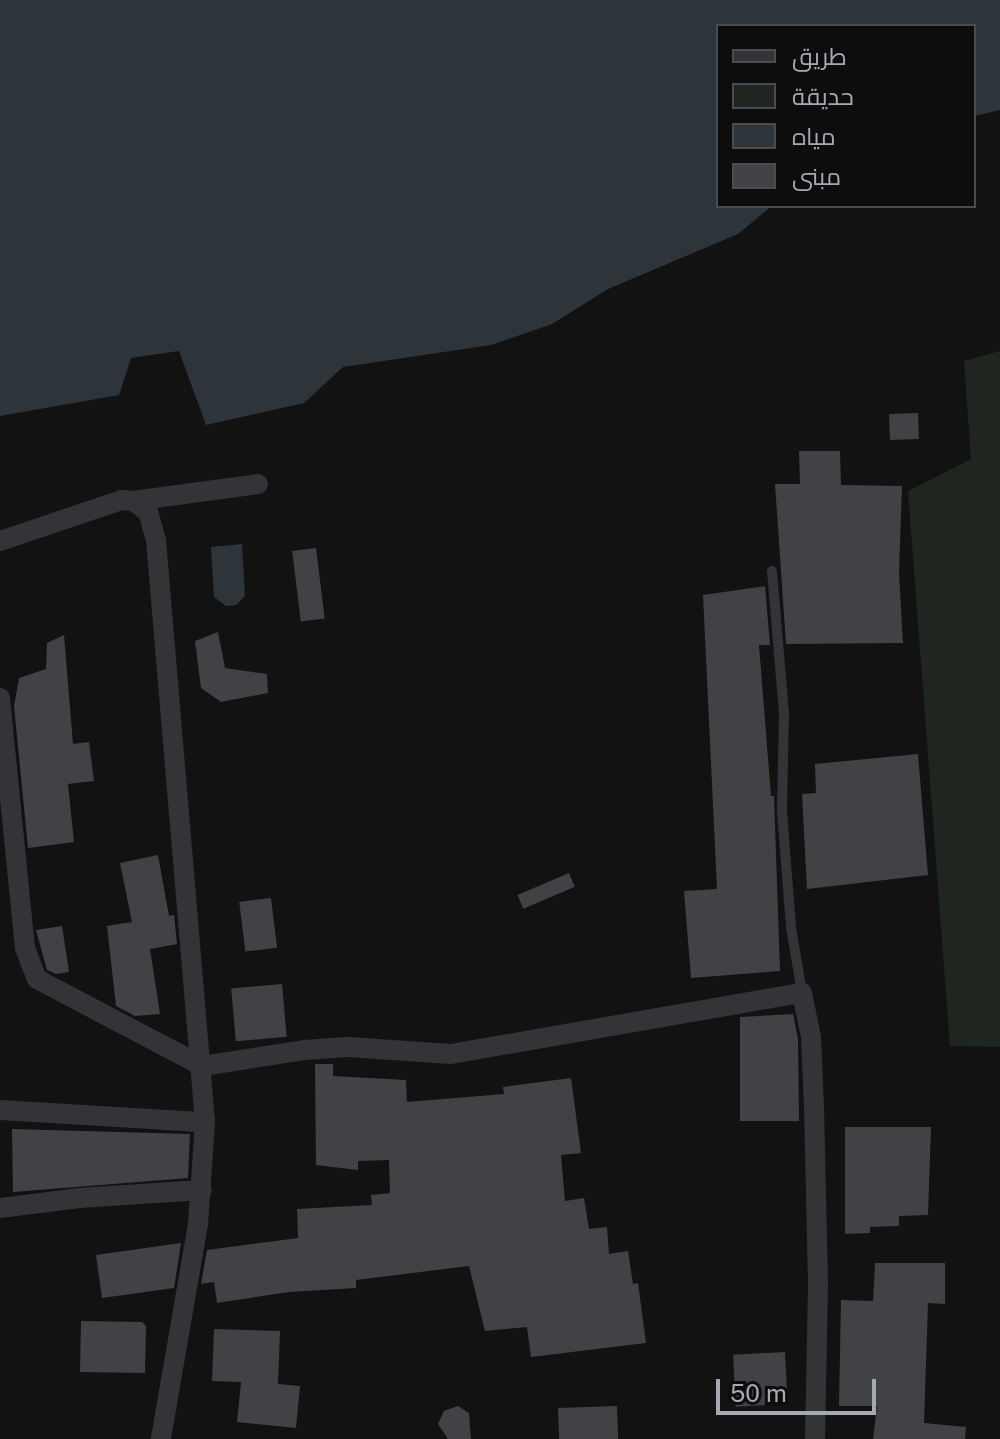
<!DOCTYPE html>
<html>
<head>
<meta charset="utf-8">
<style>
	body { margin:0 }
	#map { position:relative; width:1000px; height:1439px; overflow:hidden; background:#121213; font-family:"Public Sans",Cairo,sans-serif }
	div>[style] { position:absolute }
	.green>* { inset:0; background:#1f261f }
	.water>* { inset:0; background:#2d353a }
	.building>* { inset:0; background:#414246; transform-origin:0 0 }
	.lane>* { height:10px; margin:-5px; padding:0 5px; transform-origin:5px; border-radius:5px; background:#333438 }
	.street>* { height:20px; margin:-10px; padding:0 10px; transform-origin:10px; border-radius:10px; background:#333438 }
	span { translate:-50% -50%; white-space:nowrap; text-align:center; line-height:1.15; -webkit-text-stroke:6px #0d0d0e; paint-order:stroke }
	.legend { position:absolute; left:716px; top:24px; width:260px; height:184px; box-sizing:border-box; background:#0d0d0e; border:2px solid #4a4c50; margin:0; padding:10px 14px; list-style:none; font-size:24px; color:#a5aab2 }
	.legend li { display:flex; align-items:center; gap:16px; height:40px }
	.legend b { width:40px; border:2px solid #4a4c50 }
	.scale { position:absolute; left:716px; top:1379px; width:160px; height:36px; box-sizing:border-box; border:4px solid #a5aab2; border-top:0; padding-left:10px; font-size:24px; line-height:28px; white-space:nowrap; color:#a5aab2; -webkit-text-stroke:6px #0d0d0e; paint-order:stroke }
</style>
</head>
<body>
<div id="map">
	<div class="green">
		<i style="clip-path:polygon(1000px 351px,1000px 1047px,950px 1046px,908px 491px,971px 459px,964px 361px)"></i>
	</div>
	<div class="water">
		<i style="clip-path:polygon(0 0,1000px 0,1000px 110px,974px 116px,974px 26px,718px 26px,718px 206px,772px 206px,738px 234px,608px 289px,552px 324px,491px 345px,343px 367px,304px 403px,206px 425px,179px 351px,131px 358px,119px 395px,0 416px)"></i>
		<i style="clip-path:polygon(242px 544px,245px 596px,236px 605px,226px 606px,214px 597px,211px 547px)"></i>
	</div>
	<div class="building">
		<i style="left:918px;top:413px;width:26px;height:29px;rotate:88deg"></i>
		<i style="clip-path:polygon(799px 451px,840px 451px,841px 485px,902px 486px,899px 573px,903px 643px,786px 644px,775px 484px,800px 484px)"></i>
		<i style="left:316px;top:548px;width:71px;height:24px;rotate:83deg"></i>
		<i style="clip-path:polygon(765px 586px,770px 645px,759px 645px,771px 796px,774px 796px,780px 971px,691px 978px,684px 891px,717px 889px,703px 595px)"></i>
		<i style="clip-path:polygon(218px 632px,225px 668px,267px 674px,268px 693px,221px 702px,201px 688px,195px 641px)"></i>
		<i style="clip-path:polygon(64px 635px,73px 744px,89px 742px,94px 781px,68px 784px,74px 842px,28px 848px,14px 706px,19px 678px,46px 669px,47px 643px)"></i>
		<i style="clip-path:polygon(918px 754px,928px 875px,807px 889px,802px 794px,816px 793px,815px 764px)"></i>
		<i style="clip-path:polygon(158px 855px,169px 916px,174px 915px,177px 944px,150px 949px,160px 1014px,135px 1016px,116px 1006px,107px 926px,132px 922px,120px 863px)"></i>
		<i style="left:569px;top:873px;width:15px;height:56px;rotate:67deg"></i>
		<i style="left:271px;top:898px;width:50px;height:32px;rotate:83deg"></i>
		<i style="clip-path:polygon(62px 926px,69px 972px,56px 974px,47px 970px,36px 930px)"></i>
		<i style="left:282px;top:984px;width:53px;height:51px;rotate:85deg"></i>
		<i style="clip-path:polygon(793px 1014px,798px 1039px,799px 1121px,740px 1121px,740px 1017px)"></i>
		<i style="clip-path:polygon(315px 1064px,333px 1064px,333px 1076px,406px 1080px,407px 1102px,504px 1094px,503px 1087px,571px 1078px,581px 1153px,561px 1155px,565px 1201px,584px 1198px,589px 1229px,607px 1227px,609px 1254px,628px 1251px,633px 1284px,638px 1283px,646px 1343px,531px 1357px,527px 1327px,485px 1331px,469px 1266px,356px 1280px,356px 1288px,289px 1292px,217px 1303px,214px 1282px,201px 1284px,207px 1250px,298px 1238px,297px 1209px,372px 1205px,371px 1195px,390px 1193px,389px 1160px,358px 1161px,358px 1170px,316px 1165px)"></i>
		<i style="clip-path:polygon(845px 1127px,931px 1127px,928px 1215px,899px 1216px,899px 1226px,870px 1227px,870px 1233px,845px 1234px)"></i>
		<i style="clip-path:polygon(12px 1129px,190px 1134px,188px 1178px,13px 1192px)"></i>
		<i style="clip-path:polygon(181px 1243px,174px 1288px,102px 1298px,96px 1255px)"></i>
		<i style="clip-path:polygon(875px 1263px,945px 1263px,945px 1304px,928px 1303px,924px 1423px,966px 1427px,965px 1439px,873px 1439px,877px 1406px,839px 1406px,841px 1300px,873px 1301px)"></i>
		<i style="clip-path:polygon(81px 1321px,142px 1322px,146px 1326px,145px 1373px,80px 1372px)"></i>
		<i style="clip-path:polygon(214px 1329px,280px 1331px,278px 1384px,300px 1386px,296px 1428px,237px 1422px,241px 1382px,212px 1381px)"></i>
		<i style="left:785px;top:1352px;width:52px;height:52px;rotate:87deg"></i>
		<i style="clip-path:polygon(458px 1406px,469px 1413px,471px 1439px,448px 1439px,438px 1424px,444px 1411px)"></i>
		<i style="left:617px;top:1406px;width:33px;height:59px;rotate:88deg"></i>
	</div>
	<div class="lane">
		<i style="left:772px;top:571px;width:143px;rotate:85.2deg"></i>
		<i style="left:784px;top:713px;width:99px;rotate:91.2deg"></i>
		<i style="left:782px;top:812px;width:115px;rotate:85.5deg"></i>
		<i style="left:791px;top:927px;width:67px;rotate:80.5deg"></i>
	</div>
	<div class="street">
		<i style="left:133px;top:501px;width:126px;rotate:-7.7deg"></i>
		<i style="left:0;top:541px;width:129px;rotate:-18.6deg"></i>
		<i style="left:122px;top:500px;width:11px;rotate:5deg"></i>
		<i style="left:133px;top:501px;width:19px;rotate:36deg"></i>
		<i style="left:148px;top:512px;width:29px;rotate:74deg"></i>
		<i style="left:156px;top:540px;width:584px;rotate:85.19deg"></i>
		<i style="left:205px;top:1122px;width:102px;rotate:93.9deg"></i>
		<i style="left:198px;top:1224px;width:218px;rotate:99.8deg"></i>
		<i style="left:0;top:698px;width:251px;rotate:84.3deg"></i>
		<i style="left:25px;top:948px;width:33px;rotate:69deg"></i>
		<i style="left:37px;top:979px;width:187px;rotate:27.8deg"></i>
		<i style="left:202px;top:1066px;width:103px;rotate:-8.9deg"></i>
		<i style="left:304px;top:1050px;width:44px;rotate:-3.9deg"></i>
		<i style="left:348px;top:1047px;width:103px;rotate:3.9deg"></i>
		<i style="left:451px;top:1054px;width:356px;rotate:-9.9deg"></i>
		<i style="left:802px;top:993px;width:45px;rotate:78.4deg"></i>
		<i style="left:811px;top:1037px;width:69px;rotate:87.5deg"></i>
		<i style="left:814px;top:1106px;width:178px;rotate:88.7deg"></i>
		<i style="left:818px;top:1284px;width:155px;rotate:91.1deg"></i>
		<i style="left:0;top:1110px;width:205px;rotate:3.4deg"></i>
		<i style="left:0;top:1208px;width:80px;rotate:-7.2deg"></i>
		<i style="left:79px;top:1198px;width:123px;rotate:-3.7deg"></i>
	</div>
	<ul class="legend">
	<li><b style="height:10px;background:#333438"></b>طريق</li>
	<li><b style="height:22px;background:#1f261f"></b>حديقة</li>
	<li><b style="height:22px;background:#2d353a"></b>مياه</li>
	<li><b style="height:22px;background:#414246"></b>مبنى</li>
	</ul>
	<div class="scale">50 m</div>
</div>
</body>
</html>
